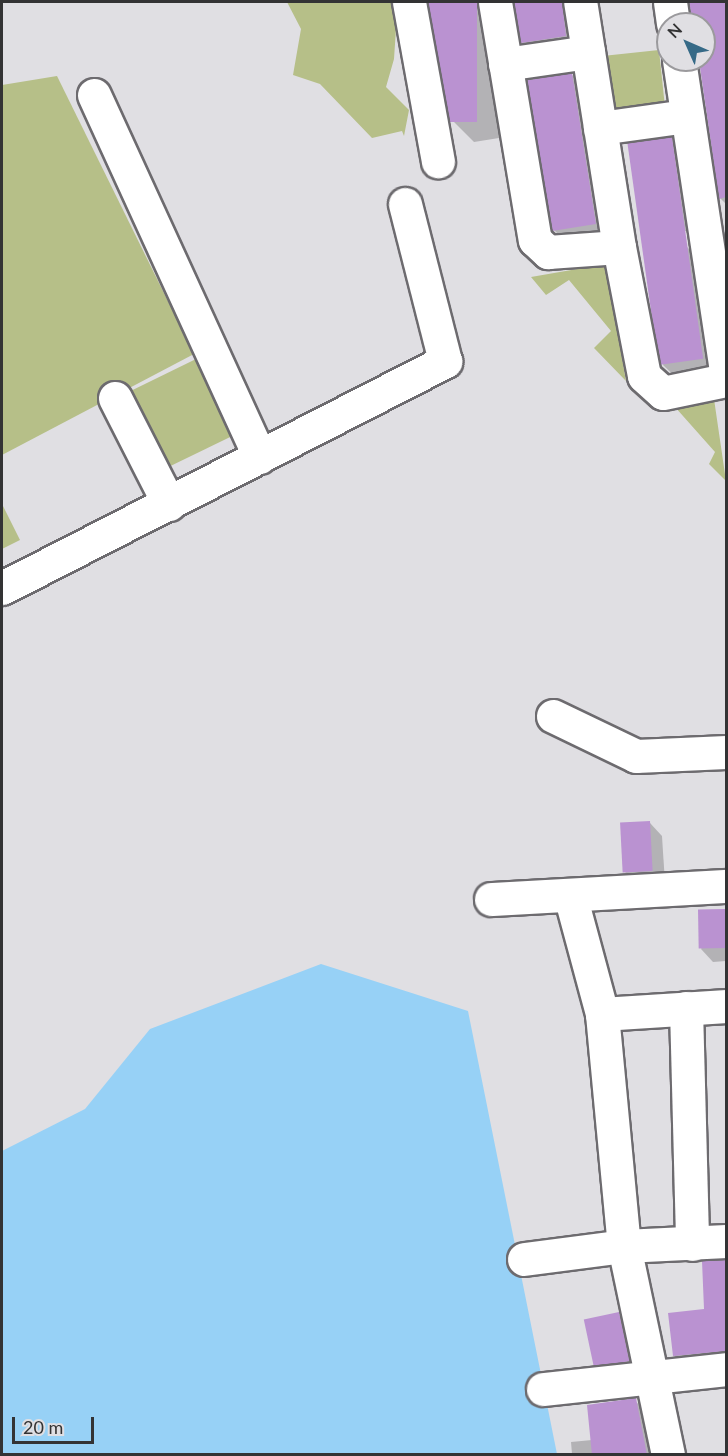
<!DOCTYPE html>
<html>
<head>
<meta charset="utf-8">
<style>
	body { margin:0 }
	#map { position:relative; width:728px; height:1456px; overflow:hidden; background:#e0dfe3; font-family:Lato,sans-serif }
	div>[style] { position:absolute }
	.green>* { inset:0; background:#b6bf88; transform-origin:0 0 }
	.water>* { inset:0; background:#97d1f6 }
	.shadow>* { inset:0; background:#0003 }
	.building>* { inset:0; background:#ba92d1; transform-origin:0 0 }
	.roads { filter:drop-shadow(2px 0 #6d6b6f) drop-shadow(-2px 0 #6d6b6f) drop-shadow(0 2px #6d6b6f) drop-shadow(0 -2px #6d6b6f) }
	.minor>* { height:33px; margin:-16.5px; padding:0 16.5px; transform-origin:16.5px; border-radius:16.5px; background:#fff }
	span { translate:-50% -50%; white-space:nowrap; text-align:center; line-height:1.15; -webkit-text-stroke:5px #e0dfe3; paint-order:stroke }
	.frame { position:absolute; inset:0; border:3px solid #333334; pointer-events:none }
	.north { position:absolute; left:656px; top:12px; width:60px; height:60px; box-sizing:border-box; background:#e0dfe3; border:2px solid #9b9a9d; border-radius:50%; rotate:315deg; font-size:16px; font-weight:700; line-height:24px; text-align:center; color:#333334 }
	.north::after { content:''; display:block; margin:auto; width:21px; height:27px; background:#366a87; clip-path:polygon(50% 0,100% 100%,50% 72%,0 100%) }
	.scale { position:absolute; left:12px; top:1417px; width:82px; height:27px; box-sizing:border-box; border:3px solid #333334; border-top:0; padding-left:8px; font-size:18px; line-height:21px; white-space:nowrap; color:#333334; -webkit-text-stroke:4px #e0dfe3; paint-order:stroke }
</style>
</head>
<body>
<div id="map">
	<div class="green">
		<i style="clip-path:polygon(287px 2px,391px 2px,396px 29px,394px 59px,386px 87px,409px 110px,404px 136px,402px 131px,372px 138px,320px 84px,293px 75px,301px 29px)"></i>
		<i style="left:659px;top:50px;width:53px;height:52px;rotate:84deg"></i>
		<i style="clip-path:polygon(57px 76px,194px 354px,2px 455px,2px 85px)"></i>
		<i style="clip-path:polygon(606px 264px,626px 381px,594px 348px,611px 331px,569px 280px,546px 295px,531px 277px)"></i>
		<i style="left:196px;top:359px;width:85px;height:79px;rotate:64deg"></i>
		<i style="clip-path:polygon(714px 399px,726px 481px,709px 464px,715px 452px,675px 407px)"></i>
		<i style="clip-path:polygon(2px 504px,20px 540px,2px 549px)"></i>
	</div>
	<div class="water">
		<i style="clip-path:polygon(321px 964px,468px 1011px,557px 1454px,2px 1454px,2px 1151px,85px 1109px,150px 1029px)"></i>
	</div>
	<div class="shadow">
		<i style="clip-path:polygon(431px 2px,581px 2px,589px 59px,545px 65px,522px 42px,515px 9px,506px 11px,517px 135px,474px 142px,451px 119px)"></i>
		<i style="clip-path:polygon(691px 2px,726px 2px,726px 204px,720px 198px,699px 60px,704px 60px,704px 24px,694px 24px)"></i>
		<i style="clip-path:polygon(572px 75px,590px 93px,614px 242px,572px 248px,554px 230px)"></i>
		<i style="clip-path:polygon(671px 139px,694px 162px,704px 228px,662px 235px)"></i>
		<i style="clip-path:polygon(687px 247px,711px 270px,726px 376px,687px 388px,663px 365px)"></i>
		<i style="clip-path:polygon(650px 823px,662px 836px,665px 883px,638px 885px,625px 872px)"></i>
		<i style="clip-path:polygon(725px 910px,726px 961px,713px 962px,701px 949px)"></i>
		<i style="clip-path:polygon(726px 1261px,726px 1365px,686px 1367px,674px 1355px,706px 1311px,703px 1262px)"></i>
		<i style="clip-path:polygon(618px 1314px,631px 1326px,641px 1373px,607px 1377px,595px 1364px)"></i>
		<i style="clip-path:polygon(636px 1402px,649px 1414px,658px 1454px,572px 1454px,571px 1442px,592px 1440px)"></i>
	</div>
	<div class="building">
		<i style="left:429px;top:2px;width:48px;height:120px"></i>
		<i style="clip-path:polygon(514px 2px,562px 2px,566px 36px,521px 43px)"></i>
		<i style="clip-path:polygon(689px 2px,726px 2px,726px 197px,719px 199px,699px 60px,704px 60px,704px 24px,693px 24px)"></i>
		<i style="left:572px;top:73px;width:153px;height:46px;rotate:81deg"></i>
		<i style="left:672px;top:137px;width:224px;height:45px;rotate:82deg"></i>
		<i style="left:650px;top:821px;width:50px;height:30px;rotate:87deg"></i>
		<i style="left:725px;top:909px;width:39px;height:27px;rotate:89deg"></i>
		<i style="clip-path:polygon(726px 1260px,726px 1351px,673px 1356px,668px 1313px,704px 1309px,702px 1261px)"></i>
		<i style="left:619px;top:1312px;width:50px;height:36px;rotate:78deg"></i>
		<i style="clip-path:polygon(636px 1398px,647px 1455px,592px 1455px,587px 1405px)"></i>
	</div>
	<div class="roads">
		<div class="minor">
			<i style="left:409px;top:2px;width:162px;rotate:79.7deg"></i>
			<i style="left:495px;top:2px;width:241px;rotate:80.5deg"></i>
			<i style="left:535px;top:240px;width:18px;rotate:43deg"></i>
			<i style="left:548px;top:252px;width:71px;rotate:-4deg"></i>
			<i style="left:619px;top:247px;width:248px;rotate:-99deg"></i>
			<i style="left:670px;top:2px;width:22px;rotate:82deg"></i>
			<i style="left:679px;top:60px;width:316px;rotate:81.4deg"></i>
			<i style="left:505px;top:64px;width:84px;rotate:-8.2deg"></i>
			<i style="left:94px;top:95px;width:398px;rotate:65.4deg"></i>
			<i style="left:600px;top:128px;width:88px;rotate:-7.9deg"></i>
			<i style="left:619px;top:247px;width:131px;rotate:79deg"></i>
			<i style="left:644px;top:376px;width:25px;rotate:42deg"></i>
			<i style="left:663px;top:393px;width:64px;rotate:-11.7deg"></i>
			<i style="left:115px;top:398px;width:119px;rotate:63deg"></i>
			<i style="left:2px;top:588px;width:498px;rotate:-27.1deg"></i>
			<i style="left:445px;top:361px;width:162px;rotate:-104.3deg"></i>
			<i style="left:553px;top:716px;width:92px;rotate:25.7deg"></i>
			<i style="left:636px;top:756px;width:90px;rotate:-2.5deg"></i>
			<i style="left:570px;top:895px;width:123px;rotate:74.9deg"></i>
			<i style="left:602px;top:1014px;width:233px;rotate:84.6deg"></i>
			<i style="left:624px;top:1246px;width:213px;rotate:78.1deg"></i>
			<i style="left:491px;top:899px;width:235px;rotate:-3.2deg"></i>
			<i style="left:686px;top:1008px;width:236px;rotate:88.5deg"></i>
			<i style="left:602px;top:1014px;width:124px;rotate:-3.7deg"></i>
			<i style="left:524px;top:1259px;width:101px;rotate:-7.4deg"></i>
			<i style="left:624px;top:1246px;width:102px;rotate:-2.8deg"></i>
			<i style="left:543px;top:1389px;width:184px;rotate:-6.2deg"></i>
		</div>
	</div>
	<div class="frame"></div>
	<div class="north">N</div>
	<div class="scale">20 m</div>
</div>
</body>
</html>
